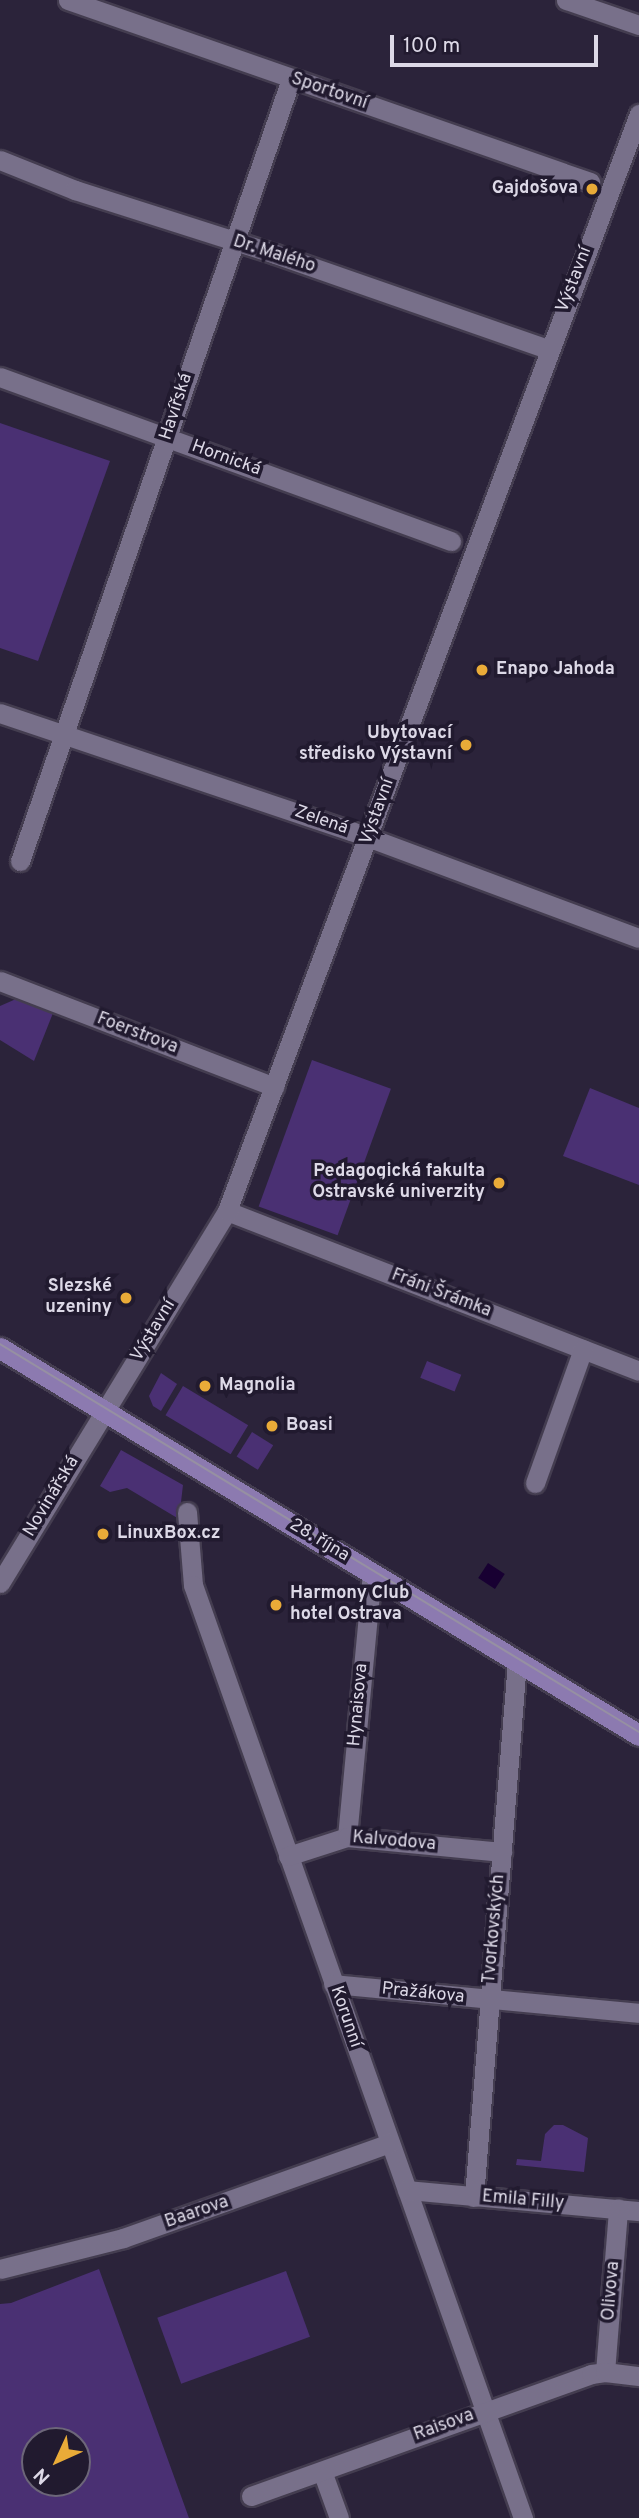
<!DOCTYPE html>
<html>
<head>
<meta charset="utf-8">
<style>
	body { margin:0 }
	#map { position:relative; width:639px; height:2518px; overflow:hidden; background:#2b233a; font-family:Overpass,sans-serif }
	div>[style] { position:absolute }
	.green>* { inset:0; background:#4a3073; transform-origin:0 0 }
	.water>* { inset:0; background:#180032; transform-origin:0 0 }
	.roads { filter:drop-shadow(2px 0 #443d50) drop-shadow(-2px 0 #443d50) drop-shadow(0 2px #443d50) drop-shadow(0 -2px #443d50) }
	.minor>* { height:19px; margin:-9.5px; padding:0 9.5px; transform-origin:9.5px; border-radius:9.5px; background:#78708a }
	.major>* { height:21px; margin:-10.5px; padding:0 10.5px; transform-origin:10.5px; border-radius:10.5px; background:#8c7ab0 }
	.tram>* { height:2px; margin:-1px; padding:0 1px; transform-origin:1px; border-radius:1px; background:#9690a2 }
	.dots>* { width:19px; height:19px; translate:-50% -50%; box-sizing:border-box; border:4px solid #211a2f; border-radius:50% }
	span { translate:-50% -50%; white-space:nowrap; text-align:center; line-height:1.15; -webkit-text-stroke:7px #211a2f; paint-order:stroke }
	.street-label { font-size:18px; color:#ddd9e7 }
	.poi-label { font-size:18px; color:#ddd9e7; font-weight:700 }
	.right { translate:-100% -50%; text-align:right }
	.left { translate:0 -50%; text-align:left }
	.north { position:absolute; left:21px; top:2427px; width:70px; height:70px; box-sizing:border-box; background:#211a2f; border:2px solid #6c6679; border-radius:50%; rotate:225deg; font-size:19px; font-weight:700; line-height:28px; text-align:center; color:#ddd9e7 }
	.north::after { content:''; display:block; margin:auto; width:24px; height:32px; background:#e9ab38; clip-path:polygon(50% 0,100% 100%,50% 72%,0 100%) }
	.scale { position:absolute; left:390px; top:35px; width:208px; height:32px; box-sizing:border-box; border:4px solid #ddd9e7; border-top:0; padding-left:9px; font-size:21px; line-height:24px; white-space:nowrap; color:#ddd9e7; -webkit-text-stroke:5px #211a2f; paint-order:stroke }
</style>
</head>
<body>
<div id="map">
	<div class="green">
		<i style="clip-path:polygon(0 423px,110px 461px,38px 661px,0 648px)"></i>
		<i style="clip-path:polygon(16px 999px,53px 1013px,34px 1061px,0 1040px,0 1006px)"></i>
		<i style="left:312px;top:1060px;width:84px;height:156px;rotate:20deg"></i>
		<i style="clip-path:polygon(590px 1088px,639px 1108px,639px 1185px,563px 1156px)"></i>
		<i style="left:427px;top:1361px;width:37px;height:18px;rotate:22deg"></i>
		<i style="clip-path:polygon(161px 1373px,177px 1384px,161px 1411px,153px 1406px,149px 1396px)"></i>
		<i style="left:183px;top:1386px;width:76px;height:34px;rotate:31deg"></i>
		<i style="left:252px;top:1432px;width:25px;height:29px;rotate:32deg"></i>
		<i style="clip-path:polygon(121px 1450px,183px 1485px,179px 1519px,127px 1488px,110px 1492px,100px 1486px)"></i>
		<i style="clip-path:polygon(554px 2125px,563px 2125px,588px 2138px,584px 2172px,516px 2165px,517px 2159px,541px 2161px,545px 2134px)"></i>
		<i style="clip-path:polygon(evenodd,99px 2269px,189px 2518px,0 2518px,0 2304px,11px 2303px,99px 2269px,35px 2441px,77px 2441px,77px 2483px,35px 2483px,35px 2441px)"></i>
		<i style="left:286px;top:2271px;width:70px;height:137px;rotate:70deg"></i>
	</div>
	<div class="water">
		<i style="left:488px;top:1563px;width:20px;height:18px;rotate:33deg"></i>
	</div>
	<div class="roads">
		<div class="minor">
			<i style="left:68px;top:0;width:553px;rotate:19.22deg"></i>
			<i style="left:566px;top:0;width:77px;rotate:18.9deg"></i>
			<i style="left:0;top:160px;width:81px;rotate:21.8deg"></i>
			<i style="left:75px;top:190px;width:210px;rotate:17.7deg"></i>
			<i style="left:275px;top:254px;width:289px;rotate:19.2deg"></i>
			<i style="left:0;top:377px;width:480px;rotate:20deg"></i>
			<i style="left:0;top:713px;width:370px;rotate:18.6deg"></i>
			<i style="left:351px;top:831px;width:307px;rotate:20.4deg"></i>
			<i style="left:20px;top:861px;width:828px;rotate:-70.89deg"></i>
			<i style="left:0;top:981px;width:294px;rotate:21.1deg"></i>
			<i style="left:227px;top:1211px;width:442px;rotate:21.2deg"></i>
			<i style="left:535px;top:1483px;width:142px;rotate:-70.3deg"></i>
			<i style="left:187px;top:1512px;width:73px;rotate:85.3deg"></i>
			<i style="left:193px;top:1585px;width:990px;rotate:70.52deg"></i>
			<i style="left:0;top:1583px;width:436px;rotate:-58.6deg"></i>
			<i style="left:227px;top:1211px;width:1172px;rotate:-69.42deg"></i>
			<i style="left:347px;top:1837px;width:265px;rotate:-84.6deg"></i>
			<i style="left:288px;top:1856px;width:62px;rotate:-17.9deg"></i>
			<i style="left:347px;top:1837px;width:156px;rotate:5.5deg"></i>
			<i style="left:333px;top:1984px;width:307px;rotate:5.4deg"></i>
			<i style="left:407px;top:2190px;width:233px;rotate:5.2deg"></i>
			<i style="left:474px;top:2197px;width:538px;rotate:-85.41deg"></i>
			<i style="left:0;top:2269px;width:127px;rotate:-14.1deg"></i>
			<i style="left:123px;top:2238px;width:283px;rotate:-19.6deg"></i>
			<i style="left:605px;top:2372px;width:164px;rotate:-85.4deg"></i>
			<i style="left:322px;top:2471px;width:50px;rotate:70.1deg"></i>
			<i style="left:251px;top:2496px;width:361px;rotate:-19.7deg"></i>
			<i style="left:591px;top:2374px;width:14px;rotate:-8deg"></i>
			<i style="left:605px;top:2372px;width:34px;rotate:7deg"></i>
		</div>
		<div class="major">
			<i style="left:0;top:1348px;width:747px;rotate:31.2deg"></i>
		</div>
	</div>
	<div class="tram">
		<i style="left:0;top:1344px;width:748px;rotate:31.27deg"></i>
	</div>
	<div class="dots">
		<i style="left:592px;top:189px;background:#e9ab38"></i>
		<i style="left:482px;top:670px;background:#e9ab38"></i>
		<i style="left:466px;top:745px;background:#e9ab38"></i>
		<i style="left:499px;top:1183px;background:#e9ab38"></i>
		<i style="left:126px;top:1298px;background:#e9ab38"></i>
		<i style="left:205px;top:1386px;background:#e9ab38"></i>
		<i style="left:272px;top:1426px;background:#e9ab38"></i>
		<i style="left:103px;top:1534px;background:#e9ab38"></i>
		<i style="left:276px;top:1605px;background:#e9ab38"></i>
	</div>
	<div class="street-label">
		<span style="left:329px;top:92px;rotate:19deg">Sportovní</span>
		<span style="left:274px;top:255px;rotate:18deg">Dr. Malého</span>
		<span style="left:575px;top:280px;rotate:-69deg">Výstavní</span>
		<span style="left:177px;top:407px;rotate:-72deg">Havířská</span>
		<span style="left:226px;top:459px;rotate:20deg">Hornická</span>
		<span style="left:378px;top:812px;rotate:-70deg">Výstavní</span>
		<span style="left:321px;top:821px;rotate:19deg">Zelená</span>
		<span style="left:137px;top:1034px;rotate:21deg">Foerstrova</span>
		<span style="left:441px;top:1294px;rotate:21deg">Fráni Šrámka</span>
		<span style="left:154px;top:1331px;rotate:-59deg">Výstavní</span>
		<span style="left:52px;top:1497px;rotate:-59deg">Novinářská</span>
		<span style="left:319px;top:1541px;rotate:31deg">28. října</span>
		<span style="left:359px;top:1705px;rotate:-85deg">Hynaisova</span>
		<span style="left:394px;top:1842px;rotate:5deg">Kalvodova</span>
		<span style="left:495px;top:1929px;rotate:-85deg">Tvorkovských</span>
		<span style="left:423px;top:1994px;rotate:6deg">Pražákova</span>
		<span style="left:345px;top:2017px;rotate:71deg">Korunní</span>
		<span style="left:523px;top:2201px;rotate:5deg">Emila Filly</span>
		<span style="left:197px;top:2213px;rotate:-19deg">Baarova</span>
		<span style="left:612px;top:2291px;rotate:-85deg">Olivova</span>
		<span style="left:444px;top:2426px;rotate:-20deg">Raisova</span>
	</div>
	<div class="poi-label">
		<span class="right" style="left:578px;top:189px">Gajdošova</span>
		<span class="left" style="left:496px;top:670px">Enapo Jahoda</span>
		<span class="right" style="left:452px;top:745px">Ubytovací<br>středisko Výstavní</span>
		<span class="right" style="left:485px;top:1183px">Pedagogická fakulta<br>Ostravské univerzity</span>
		<span class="right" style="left:112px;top:1298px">Slezské<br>uzeniny</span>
		<span class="left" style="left:219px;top:1386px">Magnolia</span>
		<span class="left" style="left:286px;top:1426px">Boasi</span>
		<span class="left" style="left:117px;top:1534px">LinuxBox.cz</span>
		<span class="left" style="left:290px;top:1605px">Harmony Club<br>hotel Ostrava</span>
	</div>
	<div class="north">N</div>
	<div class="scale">100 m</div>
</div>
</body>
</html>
